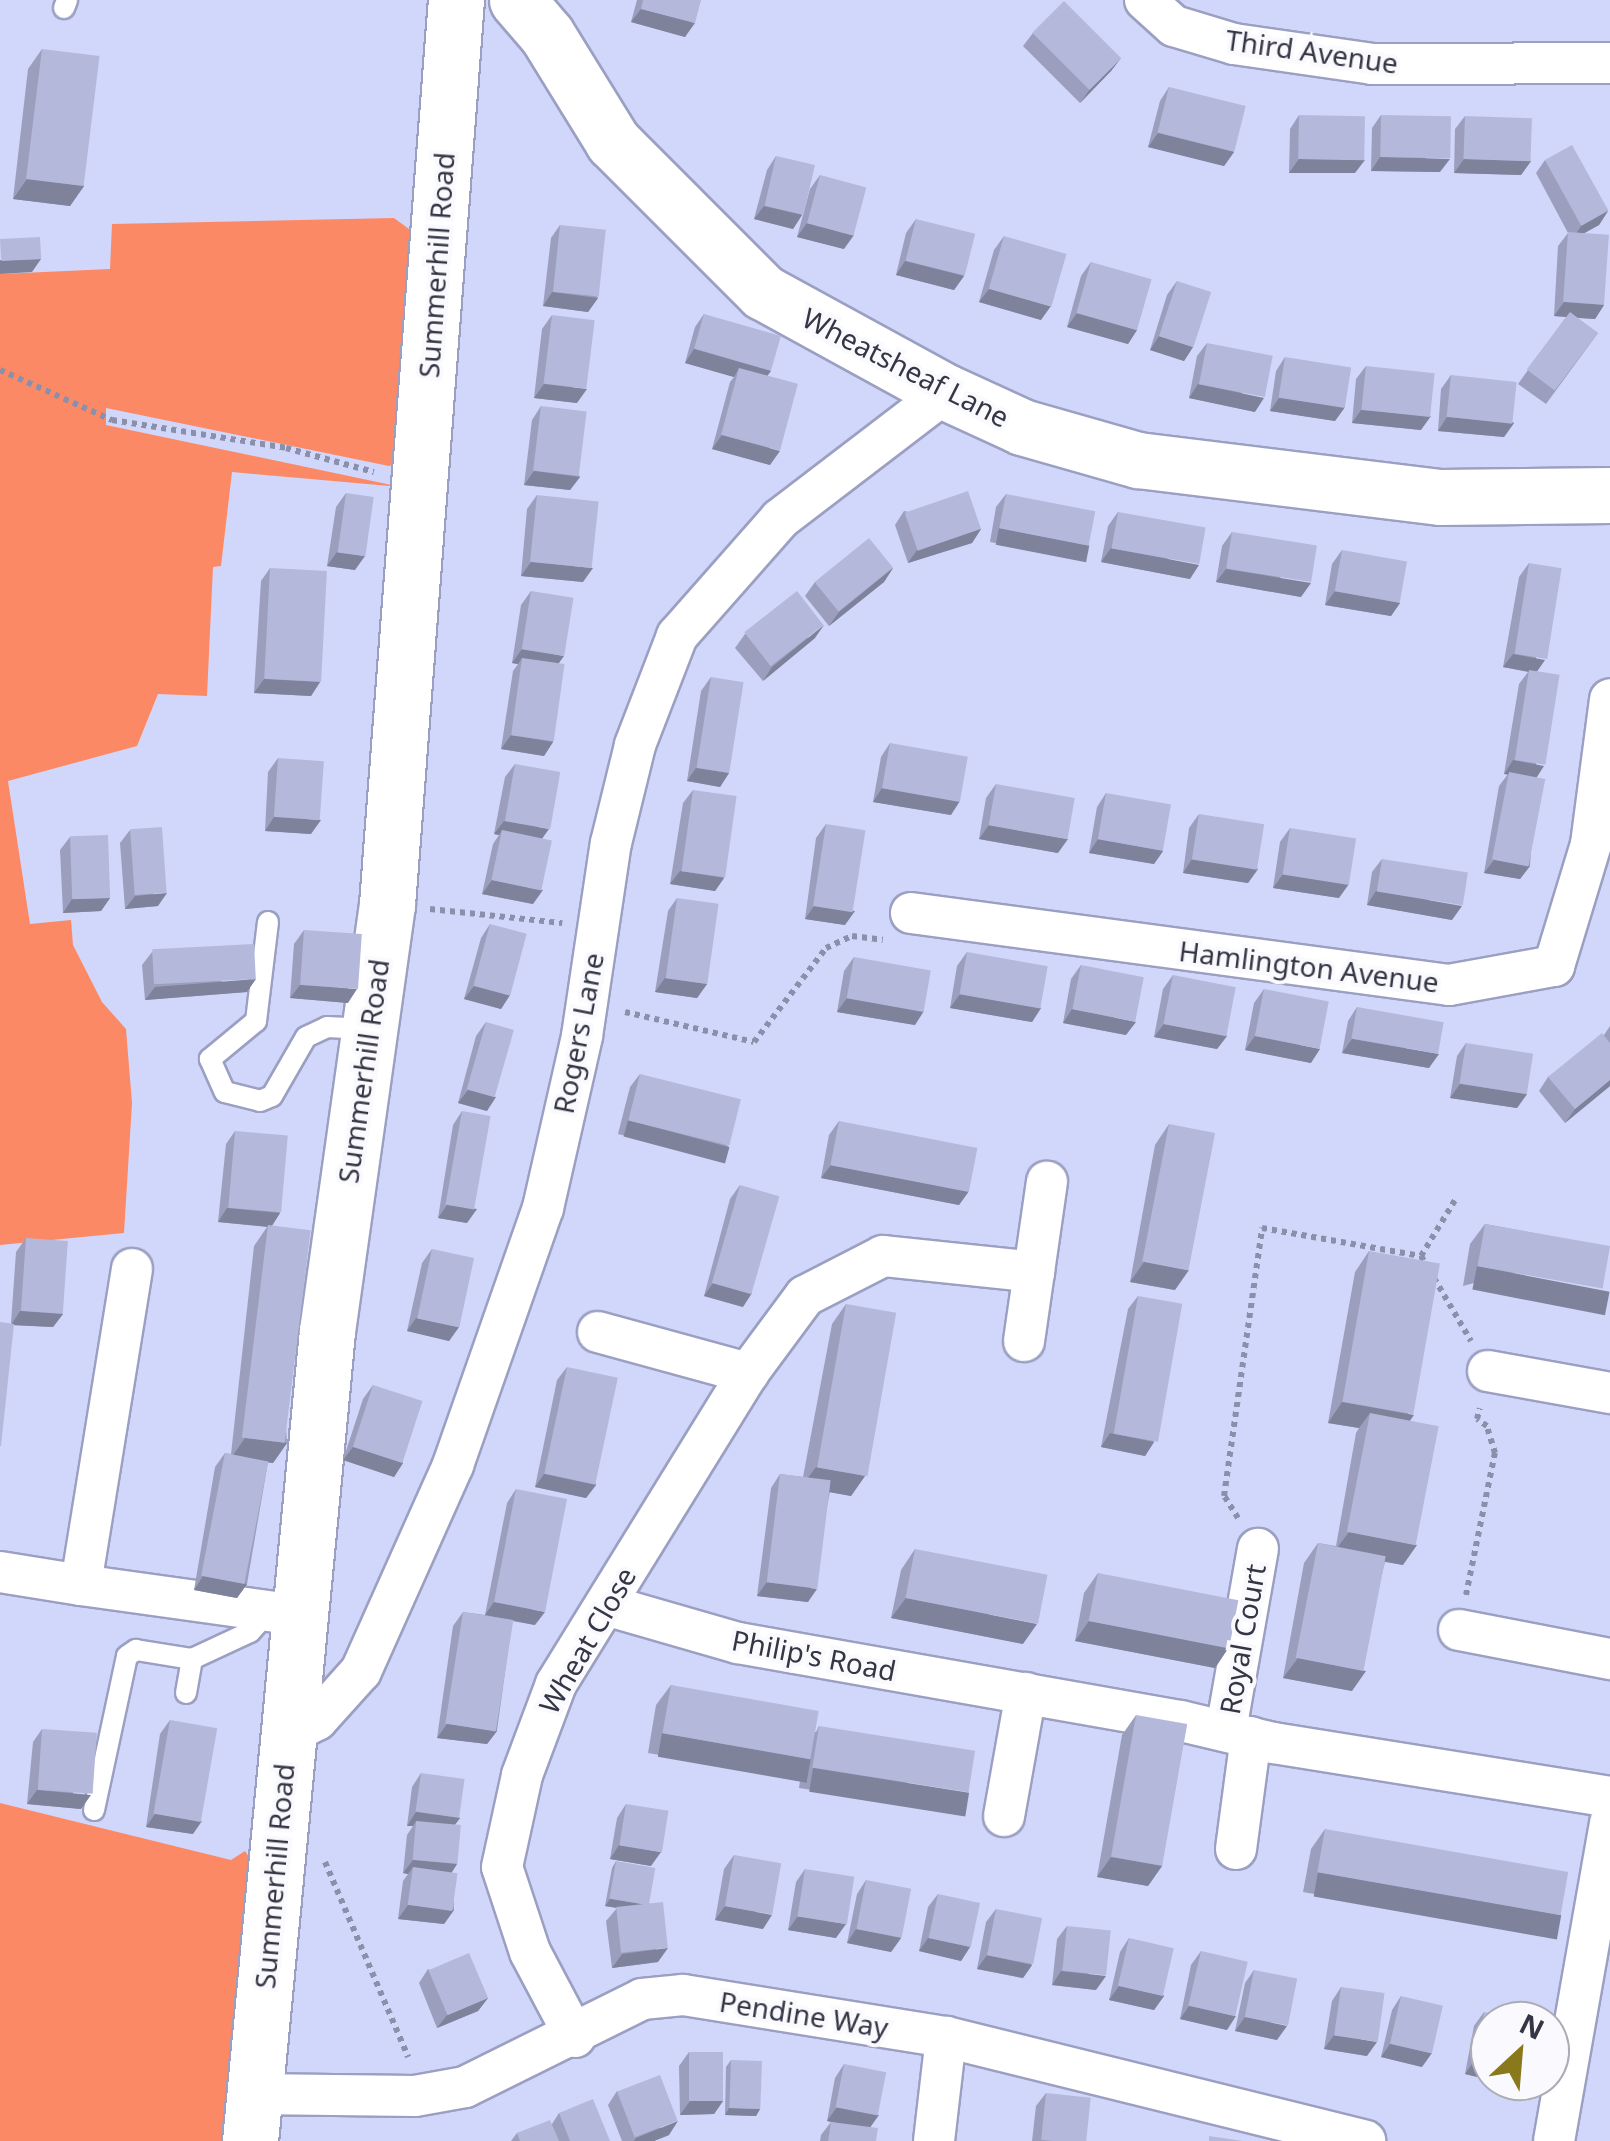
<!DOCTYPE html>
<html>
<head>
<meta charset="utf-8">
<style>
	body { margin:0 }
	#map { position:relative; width:1610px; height:2141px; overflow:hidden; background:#d1d7fb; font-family:"Noto Sans",sans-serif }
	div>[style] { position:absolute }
	.green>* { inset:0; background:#fc8965 }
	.path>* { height:6px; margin-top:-3px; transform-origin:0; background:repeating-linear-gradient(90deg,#8b90aa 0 5px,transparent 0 10px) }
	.roads { filter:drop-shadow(2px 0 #9ba0c2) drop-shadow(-2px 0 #9ba0c2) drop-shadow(0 2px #9ba0c2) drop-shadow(0 -2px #9ba0c2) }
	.lane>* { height:20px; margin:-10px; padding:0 10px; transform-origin:10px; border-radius:10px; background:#fff }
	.street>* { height:40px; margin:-20px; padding:0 20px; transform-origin:20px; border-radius:20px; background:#fff }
	.secondary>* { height:55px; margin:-27.5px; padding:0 27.5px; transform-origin:27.5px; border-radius:27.5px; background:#fff }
	.wall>* { inset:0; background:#9b9fbd }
	.shaded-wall>* { inset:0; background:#7e829a; transform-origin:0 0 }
	.building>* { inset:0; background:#b4b9dc; transform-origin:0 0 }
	span { translate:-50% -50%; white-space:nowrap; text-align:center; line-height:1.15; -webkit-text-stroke:8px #fafafe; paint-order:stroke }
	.street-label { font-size:28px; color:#343644 }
	.north { position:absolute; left:1470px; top:2001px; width:100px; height:100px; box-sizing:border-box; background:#fafafe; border:2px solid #abacb4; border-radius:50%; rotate:26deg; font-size:28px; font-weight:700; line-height:40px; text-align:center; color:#343644 }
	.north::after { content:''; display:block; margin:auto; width:35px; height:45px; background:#89781c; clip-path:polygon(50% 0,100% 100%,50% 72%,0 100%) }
</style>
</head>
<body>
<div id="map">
	<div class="green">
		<i style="clip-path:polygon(394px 218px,413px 232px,410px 460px,389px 466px,106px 408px,106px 425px,401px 487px,232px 472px,221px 566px,213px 567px,207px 696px,158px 694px,137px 746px,8px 781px,30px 924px,71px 920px,73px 945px,102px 1002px,126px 1029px,132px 1103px,124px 1233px,0 1245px,0 274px,110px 269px,112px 224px)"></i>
		<i style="clip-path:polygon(0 1803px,231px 1860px,245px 1851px,261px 1875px,239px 2141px,0 2141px)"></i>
	</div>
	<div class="path">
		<i style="left:0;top:370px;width:123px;rotate:24.1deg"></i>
		<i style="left:112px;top:420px;width:176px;rotate:9.1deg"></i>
		<i style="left:286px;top:448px;width:91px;rotate:15.3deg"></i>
		<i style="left:430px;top:909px;width:133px;rotate:6.1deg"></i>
		<i style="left:625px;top:1012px;width:132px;rotate:13.1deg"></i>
		<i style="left:754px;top:1042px;width:118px;rotate:-52.5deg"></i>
		<i style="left:826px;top:948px;width:29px;rotate:-25deg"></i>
		<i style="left:852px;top:936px;width:31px;rotate:7deg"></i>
		<i style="left:1421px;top:1256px;width:66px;rotate:-58.7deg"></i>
		<i style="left:1434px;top:1278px;width:73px;rotate:59.6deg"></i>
		<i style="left:1238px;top:1518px;width:26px;rotate:-122deg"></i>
		<i style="left:1224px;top:1496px;width:271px;rotate:-81.9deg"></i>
		<i style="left:1262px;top:1228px;width:161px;rotate:10deg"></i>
		<i style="left:1421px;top:1256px;width:13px;rotate:58deg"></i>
		<i style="left:1466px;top:1595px;width:145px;rotate:-78.5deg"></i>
		<i style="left:1495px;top:1453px;width:28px;rotate:-107deg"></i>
		<i style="left:1487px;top:1426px;width:12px;rotate:-145deg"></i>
		<i style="left:1477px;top:1419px;width:11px;rotate:-75deg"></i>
		<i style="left:325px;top:1862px;width:212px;rotate:66.9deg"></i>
	</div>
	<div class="roads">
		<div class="lane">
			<i style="left:64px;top:8px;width:9px;rotate:-69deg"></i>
			<i style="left:268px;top:922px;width:100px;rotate:96.9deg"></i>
			<i style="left:256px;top:1021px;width:60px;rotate:140.4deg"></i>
			<i style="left:210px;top:1059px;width:36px;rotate:66deg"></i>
			<i style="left:225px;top:1092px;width:36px;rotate:14deg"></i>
			<i style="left:260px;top:1101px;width:13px;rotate:-23deg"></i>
			<i style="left:272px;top:1096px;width:68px;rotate:-60deg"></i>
			<i style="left:306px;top:1037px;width:23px;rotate:-25deg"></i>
			<i style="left:327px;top:1027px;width:40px;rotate:2.9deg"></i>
			<i style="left:186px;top:1693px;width:35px;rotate:-80deg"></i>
			<i style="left:94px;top:1810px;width:157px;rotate:-77.9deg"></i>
			<i style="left:127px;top:1656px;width:11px;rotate:-34deg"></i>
			<i style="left:136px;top:1650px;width:57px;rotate:9.1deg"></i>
			<i style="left:192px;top:1659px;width:64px;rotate:-25deg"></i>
			<i style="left:250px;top:1632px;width:28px;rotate:-48deg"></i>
		</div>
		<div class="street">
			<i style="left:1145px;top:0;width:39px;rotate:42deg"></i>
			<i style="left:1174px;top:26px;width:63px;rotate:16.7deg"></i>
			<i style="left:1234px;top:44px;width:139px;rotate:8.2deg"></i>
			<i style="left:1372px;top:64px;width:238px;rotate:-0.2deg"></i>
			<i style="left:911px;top:913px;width:543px;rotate:7.62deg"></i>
			<i style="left:1449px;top:985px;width:107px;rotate:-10.3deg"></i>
			<i style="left:1554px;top:966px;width:127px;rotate:-73.1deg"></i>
			<i style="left:1591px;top:844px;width:146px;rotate:-82.5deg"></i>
			<i style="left:132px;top:1269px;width:320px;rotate:99.2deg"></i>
			<i style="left:81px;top:1585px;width:218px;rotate:7.9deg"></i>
			<i style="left:598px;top:1332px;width:156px;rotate:15.3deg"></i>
			<i style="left:1024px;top:1341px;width:161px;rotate:-81.8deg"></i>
			<i style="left:1488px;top:1371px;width:124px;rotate:10.2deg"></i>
			<i style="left:0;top:1572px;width:82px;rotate:9.1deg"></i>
			<i style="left:606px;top:1605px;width:137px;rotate:16.1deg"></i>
			<i style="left:738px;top:1643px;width:450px;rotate:10deg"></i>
			<i style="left:1181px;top:1721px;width:95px;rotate:13.4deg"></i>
			<i style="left:1273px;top:1743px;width:341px;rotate:9.1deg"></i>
			<i style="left:1459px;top:1630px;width:154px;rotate:10.9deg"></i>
			<i style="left:1226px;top:1730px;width:184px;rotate:-80deg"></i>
			<i style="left:287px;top:1735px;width:34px;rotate:-27deg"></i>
			<i style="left:317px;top:1720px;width:66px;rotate:-48.1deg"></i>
			<i style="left:361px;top:1671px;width:226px;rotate:-65.9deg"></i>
			<i style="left:453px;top:1465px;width:272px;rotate:-70.7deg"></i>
			<i style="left:543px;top:1208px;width:176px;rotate:-77.2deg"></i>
			<i style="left:582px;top:1036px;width:195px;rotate:-81.5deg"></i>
			<i style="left:611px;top:843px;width:101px;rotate:-76.2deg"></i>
			<i style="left:635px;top:745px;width:117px;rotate:-68.9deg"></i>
			<i style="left:677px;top:636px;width:156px;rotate:-48.6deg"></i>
			<i style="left:780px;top:519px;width:209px;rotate:-37.4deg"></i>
			<i style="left:1004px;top:1816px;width:125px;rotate:-79.9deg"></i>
			<i style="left:1236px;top:1849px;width:113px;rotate:-82.4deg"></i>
			<i style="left:575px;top:2037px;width:96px;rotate:-117.9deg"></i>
			<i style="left:530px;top:1952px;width:89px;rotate:-108.2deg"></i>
			<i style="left:502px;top:1867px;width:94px;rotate:-77.7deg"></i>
			<i style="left:522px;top:1775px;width:97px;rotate:-69.5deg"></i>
			<i style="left:556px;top:1684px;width:365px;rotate:-58.3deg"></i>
			<i style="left:748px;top:1373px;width:96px;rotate:-53.5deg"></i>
			<i style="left:805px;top:1296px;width:88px;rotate:-27.1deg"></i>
			<i style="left:883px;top:1256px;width:152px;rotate:6deg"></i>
			<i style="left:253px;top:2094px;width:162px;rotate:0.7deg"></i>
			<i style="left:415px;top:2096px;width:51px;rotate:-10.2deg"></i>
			<i style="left:465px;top:2087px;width:198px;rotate:-26.4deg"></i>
			<i style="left:642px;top:1999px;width:41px;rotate:-5.6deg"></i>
			<i style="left:683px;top:1995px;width:266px;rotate:9.1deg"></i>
			<i style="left:946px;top:2037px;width:432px;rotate:13.9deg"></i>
			<i style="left:934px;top:2141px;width:105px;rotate:-83.4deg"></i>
			<i style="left:1554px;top:2141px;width:324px;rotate:-80deg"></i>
		</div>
		<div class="secondary">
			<i style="left:517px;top:0;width:46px;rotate:49.4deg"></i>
			<i style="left:547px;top:35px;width:126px;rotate:58.3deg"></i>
			<i style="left:613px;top:142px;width:212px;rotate:45deg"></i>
			<i style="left:763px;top:292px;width:209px;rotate:28.7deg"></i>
			<i style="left:946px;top:392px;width:84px;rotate:24.7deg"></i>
			<i style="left:1022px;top:427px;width:121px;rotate:15.9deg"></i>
			<i style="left:1138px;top:460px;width:304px;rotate:7deg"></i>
			<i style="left:1440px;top:497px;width:170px;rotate:-0.7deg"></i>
			<i style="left:250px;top:2141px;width:814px;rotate:-84.57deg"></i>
			<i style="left:327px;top:1331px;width:431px;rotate:-82deg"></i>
			<i style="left:387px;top:904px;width:907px;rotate:-85.64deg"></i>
		</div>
	</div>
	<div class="wall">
		<i style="clip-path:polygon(637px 0,701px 0,685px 37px,631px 22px)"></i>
		<i style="clip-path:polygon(1033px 33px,1121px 58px,1111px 71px,1080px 103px,1023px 46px)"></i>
		<i style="clip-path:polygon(42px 49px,84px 186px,70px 206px,13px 199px,28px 69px)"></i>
		<i style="clip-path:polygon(1169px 87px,1234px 152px,1224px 166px,1148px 147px,1160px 101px)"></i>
		<i style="clip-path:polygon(1299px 115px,1355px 173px,1289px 173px,1290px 129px)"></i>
		<i style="clip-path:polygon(1381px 115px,1440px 172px,1371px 171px,1372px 128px)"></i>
		<i style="clip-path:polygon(1465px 116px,1531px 161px,1521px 175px,1454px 173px,1455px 129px)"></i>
		<i style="clip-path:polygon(776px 156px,802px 215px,793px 229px,754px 219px,767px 170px)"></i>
		<i style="clip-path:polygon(1545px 160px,1608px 211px,1599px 225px,1584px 233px,1604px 305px,1595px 319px,1577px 318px,1598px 333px,1546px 404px,1518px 384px,1566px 317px,1554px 316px,1558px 246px,1568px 233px,1536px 173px)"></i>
		<i style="clip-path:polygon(820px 175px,844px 249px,797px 237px,810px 189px)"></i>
		<i style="clip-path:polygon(916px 219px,964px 276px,954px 290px,896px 275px,906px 233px)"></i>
		<i style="clip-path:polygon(560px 225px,598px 298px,588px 312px,543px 306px,551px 238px)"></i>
		<i style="clip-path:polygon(1004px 236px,1041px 320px,979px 302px,994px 250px)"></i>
		<i style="clip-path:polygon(1091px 262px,1137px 330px,1128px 344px,1067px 327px,1081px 276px)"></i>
		<i style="clip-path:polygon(1177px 281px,1193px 347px,1184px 361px,1150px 350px,1167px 295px)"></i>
		<i style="clip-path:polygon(704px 314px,771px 371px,767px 376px,770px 465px,712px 449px,730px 382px,734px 377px,685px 363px,695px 327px)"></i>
		<i style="clip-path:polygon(552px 315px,577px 403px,534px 398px,542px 329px)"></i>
		<i style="clip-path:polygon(1207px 343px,1255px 412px,1189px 398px,1197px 356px)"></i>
		<i style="clip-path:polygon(1285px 357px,1345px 407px,1335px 421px,1270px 411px,1276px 371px)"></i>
		<i style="clip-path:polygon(1366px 366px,1421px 430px,1352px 423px,1356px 379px)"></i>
		<i style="clip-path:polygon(1451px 375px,1514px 423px,1504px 437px,1438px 431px,1441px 389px)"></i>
		<i style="clip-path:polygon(541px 406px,580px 477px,570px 490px,524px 485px,532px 420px)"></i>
		<i style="clip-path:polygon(346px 493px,355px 570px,327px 566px,336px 507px)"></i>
		<i style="clip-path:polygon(1006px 494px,1089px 545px,1080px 559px,990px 542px,996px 507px)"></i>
		<i style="clip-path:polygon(537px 495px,583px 582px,521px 576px,527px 509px)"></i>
		<i style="clip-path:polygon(904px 511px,981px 529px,972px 543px,908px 563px,895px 525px)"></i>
		<i style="clip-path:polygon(1118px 512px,1190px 579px,1101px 562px,1108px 526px)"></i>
		<i style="clip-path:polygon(1232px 532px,1301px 597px,1216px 582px,1222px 546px)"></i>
		<i style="clip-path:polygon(1342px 550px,1400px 603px,1391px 616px,1325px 605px,1332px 564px)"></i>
		<i style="clip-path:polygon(1529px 563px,1537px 671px,1536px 777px,1530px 866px,1520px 879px,1484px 873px,1499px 786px,1508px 774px,1504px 774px,1519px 684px,1528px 672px,1503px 667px,1519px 577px)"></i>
		<i style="clip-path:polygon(270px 568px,320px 682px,311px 696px,254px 693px,261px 581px)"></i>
		<i style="clip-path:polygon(893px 568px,884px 582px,829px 626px,805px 596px,815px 582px)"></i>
		<i style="clip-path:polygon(531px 591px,558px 663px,553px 742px,544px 756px,501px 749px,513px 671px,518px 664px,512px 663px,521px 605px)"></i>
		<i style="clip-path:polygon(745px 634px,815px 638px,763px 681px,735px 648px)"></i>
		<i style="clip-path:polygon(711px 677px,729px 773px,720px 787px,687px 781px,701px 691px)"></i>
		<i style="clip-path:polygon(890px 743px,951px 815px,873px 802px,881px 757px)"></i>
		<i style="clip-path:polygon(278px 758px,311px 834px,265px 831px,268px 772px)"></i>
		<i style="clip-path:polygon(515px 764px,542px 839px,533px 904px,482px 894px,493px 844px,499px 835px,494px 834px,505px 777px)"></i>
		<i style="clip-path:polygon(996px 784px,1058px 853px,979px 839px,986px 798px)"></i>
		<i style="clip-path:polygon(693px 790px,724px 878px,715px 891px,670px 884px,683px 803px)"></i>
		<i style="clip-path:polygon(1106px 793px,1163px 851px,1154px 864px,1089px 853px,1097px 807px)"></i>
		<i style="clip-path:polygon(1199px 814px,1258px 869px,1248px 883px,1183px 873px,1189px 828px)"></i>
		<i style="clip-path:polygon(826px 824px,845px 925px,805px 919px,816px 838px)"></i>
		<i style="clip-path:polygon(1290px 828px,1339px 898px,1273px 888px,1280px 842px)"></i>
		<i style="clip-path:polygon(130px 830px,158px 906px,125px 909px,120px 843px)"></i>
		<i style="clip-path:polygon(70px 837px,110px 898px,101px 911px,63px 913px,60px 850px)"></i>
		<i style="clip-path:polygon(1382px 859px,1452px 920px,1367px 905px,1372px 872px)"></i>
		<i style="clip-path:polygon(677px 898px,707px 984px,697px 998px,655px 992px,668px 911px)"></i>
		<i style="clip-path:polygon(490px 924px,510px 995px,501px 1009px,464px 999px,481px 938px)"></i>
		<i style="clip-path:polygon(304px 930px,348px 1003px,290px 998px,294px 944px)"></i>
		<i style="clip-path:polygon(152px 952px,247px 992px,145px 1000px,142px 965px)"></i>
		<i style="clip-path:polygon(967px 952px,1041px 1008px,1032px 1022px,950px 1008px,957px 966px)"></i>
		<i style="clip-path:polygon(854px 957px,915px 1025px,837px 1012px,844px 971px)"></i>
		<i style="clip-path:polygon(1081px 965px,1126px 1035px,1063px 1023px,1071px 979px)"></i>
		<i style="clip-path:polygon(1173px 975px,1227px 1036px,1217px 1049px,1154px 1037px,1163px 989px)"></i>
		<i style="clip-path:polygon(1264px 989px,1311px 1063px,1245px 1050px,1254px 1003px)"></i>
		<i style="clip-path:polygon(1357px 1007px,1429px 1068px,1342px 1053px,1348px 1021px)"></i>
		<i style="clip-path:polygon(486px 1022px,487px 1111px,458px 1103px,476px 1036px)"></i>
		<i style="clip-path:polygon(1610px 1026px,1610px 1086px,1565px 1123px,1539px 1091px,1548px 1077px,1604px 1035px)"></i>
		<i style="clip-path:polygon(1466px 1043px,1527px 1094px,1517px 1108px,1450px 1098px,1457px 1056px)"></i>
		<i style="clip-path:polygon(640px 1074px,729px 1147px,719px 1161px,618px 1134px,630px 1087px)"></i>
		<i style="clip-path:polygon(462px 1111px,467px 1223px,438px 1218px,453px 1125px)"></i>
		<i style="clip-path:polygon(839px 1121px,969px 1191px,959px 1205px,821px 1178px,829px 1135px)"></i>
		<i style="clip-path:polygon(1169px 1124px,1175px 1290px,1130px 1282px,1155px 1145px)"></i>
		<i style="clip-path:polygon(235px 1131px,280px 1213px,272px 1226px,287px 1443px,273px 1463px,268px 1462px,247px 1584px,237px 1598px,194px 1590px,215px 1467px,225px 1453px,231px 1454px,254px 1246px,267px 1227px,218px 1222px,226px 1144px)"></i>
		<i style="clip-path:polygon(740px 1185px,743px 1307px,704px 1296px,730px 1199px)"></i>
		<i style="clip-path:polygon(1485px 1224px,1610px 1247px,1463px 1286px,1470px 1244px)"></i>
		<i style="clip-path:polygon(26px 1238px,63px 1314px,53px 1327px,14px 1325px,11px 1323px,16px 1252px)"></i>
		<i style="clip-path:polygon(432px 1249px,459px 1327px,449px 1341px,407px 1331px,422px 1263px)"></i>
		<i style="clip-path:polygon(1369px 1251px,1410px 1421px,1403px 1565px,1385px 1562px,1352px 1691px,1283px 1678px,1304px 1563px,1318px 1543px,1336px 1546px,1356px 1433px,1359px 1428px,1328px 1423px,1355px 1272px)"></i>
		<i style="clip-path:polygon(1138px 1296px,1154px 1442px,1145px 1456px,1101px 1447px,1128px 1309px)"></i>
		<i style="clip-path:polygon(846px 1304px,865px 1476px,851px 1496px,830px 1492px,808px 1602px,757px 1596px,771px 1488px,780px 1474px,803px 1477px,832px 1324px)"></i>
		<i style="clip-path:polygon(567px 1367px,596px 1485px,586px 1498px,535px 1487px,557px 1380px)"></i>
		<i style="clip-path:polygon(373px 1385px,403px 1463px,394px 1477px,343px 1460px,363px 1399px)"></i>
		<i style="clip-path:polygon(516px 1489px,535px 1625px,512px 1621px,497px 1731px,487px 1744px,437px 1738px,453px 1626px,463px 1612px,485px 1615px,507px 1503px)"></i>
		<i style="clip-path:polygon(915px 1549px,1023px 1644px,891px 1618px,901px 1570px)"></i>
		<i style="clip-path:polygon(1098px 1573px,1229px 1647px,1215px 1668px,1075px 1641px,1084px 1593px)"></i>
		<i style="clip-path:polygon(671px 1685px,816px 1732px,819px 1726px,955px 1813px,799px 1788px,801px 1773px,797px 1779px,648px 1753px,656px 1705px)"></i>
		<i style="clip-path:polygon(1136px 1715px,1162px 1866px,1148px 1886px,1097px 1877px,1122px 1735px)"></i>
		<i style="clip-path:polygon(170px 1720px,193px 1834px,146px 1827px,160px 1734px)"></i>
		<i style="clip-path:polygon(42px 1729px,81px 1809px,27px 1804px,33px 1742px)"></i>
		<i style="clip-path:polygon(421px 1773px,460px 1818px,455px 1825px,457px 1864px,452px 1872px,454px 1910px,444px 1924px,398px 1919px,403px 1881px,408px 1874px,403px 1873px,407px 1835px,413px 1826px,407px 1826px,412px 1787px)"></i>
		<i style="clip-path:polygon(626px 1804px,651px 1866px,610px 1859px,617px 1818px)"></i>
		<i style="clip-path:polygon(1325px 1829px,1561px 1916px,1546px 1936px,1303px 1892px,1311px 1849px)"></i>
		<i style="clip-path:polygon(734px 1855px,763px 1929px,715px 1920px,724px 1869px)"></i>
		<i style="clip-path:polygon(616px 1861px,649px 1904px,658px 1962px,612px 1968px,606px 1921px,617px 1908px,605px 1906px,612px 1868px)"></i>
		<i style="clip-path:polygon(805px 1869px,836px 1938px,788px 1930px,796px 1882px)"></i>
		<i style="clip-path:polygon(866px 1880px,901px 1938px,891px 1952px,847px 1943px,857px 1894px)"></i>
		<i style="clip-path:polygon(938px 1894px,970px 1947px,961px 1961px,919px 1951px,928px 1907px)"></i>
		<i style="clip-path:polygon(996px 1909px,1032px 1965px,1023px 1978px,977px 1969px,986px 1922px)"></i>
		<i style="clip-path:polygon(1067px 1926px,1096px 1990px,1052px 1985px,1057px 1939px)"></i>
		<i style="clip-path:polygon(1129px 1938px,1164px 1996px,1154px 2010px,1109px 2000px,1120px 1952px)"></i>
		<i style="clip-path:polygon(1201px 1951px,1227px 2030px,1180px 2019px,1191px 1965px)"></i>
		<i style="clip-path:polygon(428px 1969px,488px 1998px,478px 2011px,437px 2028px,419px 1983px)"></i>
		<i style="clip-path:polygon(1254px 1970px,1277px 2040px,1235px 2031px,1245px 1983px)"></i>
		<i style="clip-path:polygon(1341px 1987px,1367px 2056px,1324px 2049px,1332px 2001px)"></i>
		<i style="clip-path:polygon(1401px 1996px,1422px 2067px,1381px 2057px,1392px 2010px)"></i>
		<i style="clip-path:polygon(1484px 2012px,1490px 2080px,1465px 2074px,1474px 2026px)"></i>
		<i style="clip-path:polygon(689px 2052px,723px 2101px,714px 2114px,680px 2115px,679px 2066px)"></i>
		<i style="clip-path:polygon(731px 2060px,760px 2109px,756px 2116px,725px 2115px,726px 2067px)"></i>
		<i style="clip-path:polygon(844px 2064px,870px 2127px,876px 2141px,820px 2141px,821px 2135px,831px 2122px,832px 2122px,827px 2121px,835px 2078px)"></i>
		<i style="clip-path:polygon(617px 2091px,669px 2135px,654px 2141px,622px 2141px,608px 2105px)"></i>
		<i style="clip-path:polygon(1046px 2093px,1085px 2141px,1032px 2141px,1036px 2106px)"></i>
		<i style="clip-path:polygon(559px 2113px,610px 2141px,511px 2141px,517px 2133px,552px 2124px)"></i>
	</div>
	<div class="shaded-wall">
		<i style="clip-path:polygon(641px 9px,695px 23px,685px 37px,631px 22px)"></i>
		<i style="clip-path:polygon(1121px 58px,1111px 71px,1080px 103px,1090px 89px)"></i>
		<i style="clip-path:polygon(1158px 133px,1234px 152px,1224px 166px,1148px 147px)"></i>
		<i style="clip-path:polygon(1380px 157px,1450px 159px,1440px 172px,1371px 171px)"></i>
		<i style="clip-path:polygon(1299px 159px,1365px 160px,1355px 173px,1289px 173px)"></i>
		<i style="clip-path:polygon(1464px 159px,1531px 161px,1521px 175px,1454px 173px)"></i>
		<i style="clip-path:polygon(27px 179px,84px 186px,70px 206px,13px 199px)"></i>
		<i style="clip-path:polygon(764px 206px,802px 215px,793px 229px,754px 219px)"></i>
		<i style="clip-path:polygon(1608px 211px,1599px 225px,1572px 240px,1581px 226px)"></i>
		<i style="clip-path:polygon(807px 223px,854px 235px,844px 249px,797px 237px)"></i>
		<i style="clip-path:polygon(41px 259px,32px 272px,0 274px,0 260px)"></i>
		<i style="clip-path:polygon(905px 261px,964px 276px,954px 290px,896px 275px)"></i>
		<i style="clip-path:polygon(989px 289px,1051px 306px,1041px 320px,979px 302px)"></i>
		<i style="clip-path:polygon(552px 292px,598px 298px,588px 312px,543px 306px)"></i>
		<i style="clip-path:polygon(1564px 302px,1604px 305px,1595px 319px,1554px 316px)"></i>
		<i style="clip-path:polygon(1077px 313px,1137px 330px,1128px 344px,1067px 327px)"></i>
		<i style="clip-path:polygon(1159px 336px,1193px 347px,1184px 361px,1150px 350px)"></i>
		<i style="clip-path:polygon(694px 349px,771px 371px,761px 384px,739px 368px,734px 377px,685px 363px)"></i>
		<i style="clip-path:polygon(544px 384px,587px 389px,577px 403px,534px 398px)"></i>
		<i style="clip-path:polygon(1198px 384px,1264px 398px,1255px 412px,1189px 398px)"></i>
		<i style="clip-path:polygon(1279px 398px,1345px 407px,1335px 421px,1270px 411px)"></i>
		<i style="clip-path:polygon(1361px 410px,1431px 416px,1421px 430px,1352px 423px)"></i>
		<i style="clip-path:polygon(1447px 417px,1514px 423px,1504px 437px,1438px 431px)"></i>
		<i style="clip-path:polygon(722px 435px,780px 451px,770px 465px,712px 449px)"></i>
		<i style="clip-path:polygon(534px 471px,580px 477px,570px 490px,524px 485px)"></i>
		<i style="left:999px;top:528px;width:92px;height:17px;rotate:11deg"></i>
		<i style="clip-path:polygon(981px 529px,972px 543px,908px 563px,917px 550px)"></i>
		<i style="clip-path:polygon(1111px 548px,1199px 565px,1190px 579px,1101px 562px)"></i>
		<i style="clip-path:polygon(337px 552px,365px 556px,355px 570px,327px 566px)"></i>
		<i style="clip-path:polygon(531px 562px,593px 568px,583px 582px,521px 576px)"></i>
		<i style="clip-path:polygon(893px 568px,884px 582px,829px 626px,839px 612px)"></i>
		<i style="clip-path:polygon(1226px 569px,1311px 583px,1301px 597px,1216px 582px)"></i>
		<i style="clip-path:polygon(1335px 591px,1400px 603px,1391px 616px,1325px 605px)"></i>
		<i style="clip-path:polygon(824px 625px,815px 638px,763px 681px,772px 667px)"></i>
		<i style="clip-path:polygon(522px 649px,564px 656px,554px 670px,522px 658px,518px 664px,512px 663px)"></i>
		<i style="clip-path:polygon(1513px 654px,1545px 660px,1536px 673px,1503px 667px)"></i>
		<i style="clip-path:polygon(264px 679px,320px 682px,311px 696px,254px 693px)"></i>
		<i style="clip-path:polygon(511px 735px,553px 742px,544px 756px,501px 749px)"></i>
		<i style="clip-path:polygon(1513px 760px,1544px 766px,1535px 780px,1504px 774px)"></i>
		<i style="clip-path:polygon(696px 768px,729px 773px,720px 787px,687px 781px)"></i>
		<i style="clip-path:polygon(882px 788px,960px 801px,951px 815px,873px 802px)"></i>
		<i style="clip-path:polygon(274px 817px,321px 820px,311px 834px,265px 831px)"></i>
		<i style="clip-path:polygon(504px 821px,549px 829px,539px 843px,502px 830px,499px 835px,494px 834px)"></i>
		<i style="clip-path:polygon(989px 825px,1068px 839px,1058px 853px,979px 839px)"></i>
		<i style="clip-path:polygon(1098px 839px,1163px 851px,1154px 864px,1089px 853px)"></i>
		<i style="clip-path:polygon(1192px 859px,1258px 869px,1248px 883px,1183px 873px)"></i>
		<i style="clip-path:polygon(1494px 860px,1530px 866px,1520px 879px,1484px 873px)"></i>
		<i style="clip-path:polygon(680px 871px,724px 878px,715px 891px,670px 884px)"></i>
		<i style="clip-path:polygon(1283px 874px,1349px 884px,1339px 898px,1273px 888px)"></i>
		<i style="clip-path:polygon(492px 880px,543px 890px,533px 904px,482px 894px)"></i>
		<i style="clip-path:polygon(1376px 891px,1462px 906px,1452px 920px,1367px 905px)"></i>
		<i style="clip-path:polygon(167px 893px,158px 906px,125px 909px,135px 896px)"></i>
		<i style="clip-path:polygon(110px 898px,101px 911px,63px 913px,72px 899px)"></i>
		<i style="clip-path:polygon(814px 906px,855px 911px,845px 925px,805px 919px)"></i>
		<i style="clip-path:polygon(665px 978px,707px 984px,697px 998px,655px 992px)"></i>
		<i style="clip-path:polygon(256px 979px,247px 992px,145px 1000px,155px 987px)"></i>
		<i style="clip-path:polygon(300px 985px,357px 989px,348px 1003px,290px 998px)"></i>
		<i style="clip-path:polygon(474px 986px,510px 995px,501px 1009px,464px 999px)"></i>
		<i style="clip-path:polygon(960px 994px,1041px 1008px,1032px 1022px,950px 1008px)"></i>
		<i style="clip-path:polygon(847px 998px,924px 1011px,915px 1025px,837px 1012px)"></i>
		<i style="clip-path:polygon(1072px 1009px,1136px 1022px,1126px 1035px,1063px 1023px)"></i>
		<i style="clip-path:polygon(1164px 1024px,1227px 1036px,1217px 1049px,1154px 1037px)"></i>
		<i style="clip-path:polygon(1255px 1036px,1320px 1049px,1311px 1063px,1245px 1050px)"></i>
		<i style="clip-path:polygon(1352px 1039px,1439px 1054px,1429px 1068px,1342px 1053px)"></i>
		<i style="clip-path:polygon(1610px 1080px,1610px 1086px,1565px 1123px,1575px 1109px)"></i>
		<i style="clip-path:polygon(1460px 1084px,1527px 1094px,1517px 1108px,1450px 1098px)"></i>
		<i style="clip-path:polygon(468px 1090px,496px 1097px,487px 1111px,458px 1103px)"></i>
		<i style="left:628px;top:1120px;width:105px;height:17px;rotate:15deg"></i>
		<i style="clip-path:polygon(831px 1165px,969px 1191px,959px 1205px,821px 1178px)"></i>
		<i style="clip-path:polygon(447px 1205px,477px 1209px,467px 1223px,438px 1218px)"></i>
		<i style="clip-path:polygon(227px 1208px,280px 1213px,271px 1227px,218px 1222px)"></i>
		<i style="clip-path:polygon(1144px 1262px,1189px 1270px,1175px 1290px,1130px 1282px)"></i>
		<i style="left:1477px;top:1266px;width:135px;height:24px;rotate:11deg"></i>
		<i style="clip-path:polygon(713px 1283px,752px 1293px,743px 1307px,704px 1296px)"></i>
		<i style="clip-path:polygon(20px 1311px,63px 1314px,53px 1327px,11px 1325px)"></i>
		<i style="clip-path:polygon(416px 1318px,459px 1327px,449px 1341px,407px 1331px)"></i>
		<i style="clip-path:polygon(1342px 1402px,1414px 1415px,1400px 1435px,1370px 1413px,1359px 1428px,1328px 1423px)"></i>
		<i style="clip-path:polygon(1110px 1433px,1154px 1442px,1145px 1456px,1101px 1447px)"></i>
		<i style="clip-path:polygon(245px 1438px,287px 1443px,273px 1463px,231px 1458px)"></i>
		<i style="clip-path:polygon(353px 1447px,403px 1463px,394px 1477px,343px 1460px)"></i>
		<i style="clip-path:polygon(816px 1467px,865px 1476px,851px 1496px,801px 1487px)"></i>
		<i style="clip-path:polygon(544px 1474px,596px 1485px,586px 1498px,535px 1487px)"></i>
		<i style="clip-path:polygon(1349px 1532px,1417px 1545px,1403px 1565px,1334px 1552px)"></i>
		<i style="clip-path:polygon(203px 1576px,247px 1584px,237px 1598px,194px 1590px)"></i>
		<i style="clip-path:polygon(767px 1582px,817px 1589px,808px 1602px,757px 1596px)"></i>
		<i style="clip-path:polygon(906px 1598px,1037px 1624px,1023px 1644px,891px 1618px)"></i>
		<i style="clip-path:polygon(494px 1602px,545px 1612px,535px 1625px,485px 1615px)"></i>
		<i style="clip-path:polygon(1089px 1621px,1229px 1647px,1215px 1668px,1075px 1641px)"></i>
		<i style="clip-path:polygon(1298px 1658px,1366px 1671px,1352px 1691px,1283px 1678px)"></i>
		<i style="clip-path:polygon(447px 1724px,497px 1731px,487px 1744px,437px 1738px)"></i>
		<i style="left:662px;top:1733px;width:151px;height:24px;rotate:10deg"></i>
		<i style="left:813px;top:1768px;width:158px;height:24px;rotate:9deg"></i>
		<i style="clip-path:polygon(37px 1790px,91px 1795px,81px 1809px,27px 1804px)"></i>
		<i style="clip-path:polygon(416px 1812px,460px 1818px,450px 1831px,416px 1821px,413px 1826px,407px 1826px)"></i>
		<i style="clip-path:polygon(155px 1814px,202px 1821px,193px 1834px,146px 1827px)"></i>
		<i style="clip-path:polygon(619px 1845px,661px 1852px,651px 1866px,610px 1859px)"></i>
		<i style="clip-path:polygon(1111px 1857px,1162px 1866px,1148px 1886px,1097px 1877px)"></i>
		<i style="clip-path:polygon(413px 1860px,457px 1864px,448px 1878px,413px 1867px,408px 1874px,403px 1873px)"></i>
		<i style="left:1318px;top:1872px;width:247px;height:25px;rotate:10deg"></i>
		<i style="clip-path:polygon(610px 1899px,648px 1905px,644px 1912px,605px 1906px)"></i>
		<i style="clip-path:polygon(408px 1905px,454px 1910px,444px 1924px,398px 1919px)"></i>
		<i style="clip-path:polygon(725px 1906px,772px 1915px,763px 1929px,715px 1920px)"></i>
		<i style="clip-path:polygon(798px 1916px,846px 1924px,836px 1938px,788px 1930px)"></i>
		<i style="clip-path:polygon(856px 1929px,901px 1938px,891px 1952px,847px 1943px)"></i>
		<i style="clip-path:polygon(928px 1938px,970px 1947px,961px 1961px,919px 1951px)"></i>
		<i style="clip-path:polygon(668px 1948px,658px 1962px,612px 1968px,622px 1954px)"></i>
		<i style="clip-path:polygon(987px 1955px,1032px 1965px,1023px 1978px,977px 1969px)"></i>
		<i style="clip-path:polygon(1061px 1971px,1106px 1976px,1096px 1990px,1052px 1985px)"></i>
		<i style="clip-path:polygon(1119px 1986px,1164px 1996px,1154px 2010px,1109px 2000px)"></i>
		<i style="clip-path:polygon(488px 1998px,478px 2011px,437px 2028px,447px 2015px)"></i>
		<i style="clip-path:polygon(1189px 2006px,1236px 2016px,1227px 2030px,1180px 2019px)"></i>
		<i style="clip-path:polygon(1245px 2017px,1287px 2026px,1277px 2040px,1235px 2031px)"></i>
		<i style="clip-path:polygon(1334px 2035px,1377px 2042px,1367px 2056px,1324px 2049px)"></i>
		<i style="clip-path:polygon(1390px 2044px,1432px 2053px,1422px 2067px,1381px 2057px)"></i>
		<i style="clip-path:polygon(1474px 2061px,1490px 2064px,1490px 2080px,1465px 2074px)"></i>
		<i style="clip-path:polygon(690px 2101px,723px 2101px,714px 2114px,680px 2115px)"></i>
		<i style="clip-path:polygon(837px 2107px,879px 2115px,869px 2129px,827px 2121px)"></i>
		<i style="clip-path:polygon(729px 2108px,760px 2109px,756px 2116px,725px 2115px)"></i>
		<i style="clip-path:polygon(678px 2121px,669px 2135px,654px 2141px,634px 2141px,636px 2138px)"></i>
	</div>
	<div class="building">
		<i style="clip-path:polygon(643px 0,701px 0,695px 23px,641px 9px)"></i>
		<i style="left:1064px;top:1px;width:81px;height:45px;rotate:45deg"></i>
		<i style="left:42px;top:49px;width:58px;height:131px;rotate:7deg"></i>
		<i style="left:1169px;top:87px;width:79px;height:47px;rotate:14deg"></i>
		<i style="left:1299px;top:115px;width:66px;height:44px;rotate:1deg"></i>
		<i style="left:1381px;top:115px;width:70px;height:42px;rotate:1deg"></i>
		<i style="left:1465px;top:116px;width:67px;height:43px;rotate:2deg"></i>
		<i style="left:1572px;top:145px;width:75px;height:31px;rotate:61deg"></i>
		<i style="left:776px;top:156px;width:40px;height:51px;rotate:13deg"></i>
		<i style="left:820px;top:175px;width:48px;height:50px;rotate:15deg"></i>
		<i style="left:916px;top:219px;width:61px;height:43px;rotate:14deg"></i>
		<i style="left:560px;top:225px;width:46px;height:67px;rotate:6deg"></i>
		<i style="left:1568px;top:232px;width:41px;height:70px;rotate:4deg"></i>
		<i style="left:1004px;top:236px;width:65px;height:55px;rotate:16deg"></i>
		<i style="left:40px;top:237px;width:22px;height:40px;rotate:87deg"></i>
		<i style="left:1091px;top:262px;width:63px;height:53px;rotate:16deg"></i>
		<i style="left:1177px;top:281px;width:36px;height:58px;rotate:18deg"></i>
		<i style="left:1570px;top:312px;width:35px;height:72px;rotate:37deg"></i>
		<i style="left:704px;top:314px;width:80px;height:36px;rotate:16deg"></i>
		<i style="left:552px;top:315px;width:43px;height:69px;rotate:7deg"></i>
		<i style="left:1207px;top:343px;width:67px;height:42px;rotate:11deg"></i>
		<i style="left:1285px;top:357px;width:67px;height:41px;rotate:9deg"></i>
		<i style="left:1366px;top:366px;width:69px;height:44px;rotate:6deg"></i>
		<i style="left:739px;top:368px;width:61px;height:69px;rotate:15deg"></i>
		<i style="left:1451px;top:375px;width:66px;height:42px;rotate:6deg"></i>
		<i style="left:541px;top:406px;width:46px;height:65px;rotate:7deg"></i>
		<i style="left:968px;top:491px;width:40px;height:67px;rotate:71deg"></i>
		<i style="left:346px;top:493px;width:28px;height:60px;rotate:8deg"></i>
		<i style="left:1006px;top:494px;width:91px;height:35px;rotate:11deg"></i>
		<i style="left:537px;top:495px;width:62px;height:67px;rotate:6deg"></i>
		<i style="left:1118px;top:512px;width:89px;height:37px;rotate:10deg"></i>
		<i style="left:1232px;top:532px;width:86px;height:37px;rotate:9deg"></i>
		<i style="left:869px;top:538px;width:38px;height:70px;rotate:51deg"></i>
		<i style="left:1342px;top:550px;width:66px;height:42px;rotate:10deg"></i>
		<i style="left:1529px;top:563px;width:33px;height:92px;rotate:9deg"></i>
		<i style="left:270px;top:568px;width:57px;height:111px;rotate:3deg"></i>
		<i style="left:531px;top:591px;width:43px;height:59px;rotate:9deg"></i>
		<i style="left:797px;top:591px;width:43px;height:67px;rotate:52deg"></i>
		<i style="left:522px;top:658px;width:43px;height:78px;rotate:8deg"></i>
		<i style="left:1529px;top:670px;width:31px;height:91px;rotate:9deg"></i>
		<i style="left:711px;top:677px;width:33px;height:92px;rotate:9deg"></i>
		<i style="left:890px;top:743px;width:79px;height:46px;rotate:10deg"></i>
		<i style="left:278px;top:758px;width:46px;height:59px;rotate:4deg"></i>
		<i style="left:515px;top:764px;width:46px;height:58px;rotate:10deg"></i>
		<i style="left:1509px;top:772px;width:37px;height:89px;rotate:11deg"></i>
		<i style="left:996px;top:784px;width:80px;height:42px;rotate:10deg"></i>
		<i style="left:693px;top:790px;width:44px;height:82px;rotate:8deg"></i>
		<i style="left:1106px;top:793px;width:66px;height:47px;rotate:10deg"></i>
		<i style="left:1199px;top:814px;width:66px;height:46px;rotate:9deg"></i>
		<i style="left:826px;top:824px;width:40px;height:83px;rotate:9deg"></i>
		<i style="left:162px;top:827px;width:66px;height:32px;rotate:86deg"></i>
		<i style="left:1290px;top:828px;width:67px;height:47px;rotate:9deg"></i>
		<i style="left:502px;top:830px;width:51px;height:51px;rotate:12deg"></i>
		<i style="left:108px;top:835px;width:63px;height:38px;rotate:88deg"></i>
		<i style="left:1382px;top:859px;width:87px;height:33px;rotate:9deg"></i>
		<i style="left:677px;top:898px;width:42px;height:81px;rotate:8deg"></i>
		<i style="left:490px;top:924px;width:38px;height:64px;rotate:15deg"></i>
		<i style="left:304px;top:930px;width:58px;height:55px;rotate:4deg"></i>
		<i style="left:254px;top:944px;width:35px;height:102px;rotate:87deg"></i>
		<i style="left:967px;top:952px;width:82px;height:43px;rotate:10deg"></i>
		<i style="left:854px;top:957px;width:78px;height:42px;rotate:10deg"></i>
		<i style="left:1081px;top:965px;width:64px;height:45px;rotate:11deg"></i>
		<i style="left:1173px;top:975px;width:64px;height:50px;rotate:11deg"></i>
		<i style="left:1264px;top:989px;width:66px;height:48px;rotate:11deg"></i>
		<i style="left:1357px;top:1007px;width:88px;height:32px;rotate:10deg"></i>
		<i style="left:486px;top:1022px;width:29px;height:70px;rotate:16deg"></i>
		<i style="clip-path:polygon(1602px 1033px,1610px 1043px,1610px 1080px,1575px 1109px,1548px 1077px)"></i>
		<i style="left:1466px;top:1043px;width:68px;height:41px;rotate:9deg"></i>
		<i style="left:640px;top:1074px;width:104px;height:48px;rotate:14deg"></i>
		<i style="left:462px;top:1111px;width:29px;height:95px;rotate:10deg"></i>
		<i style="left:839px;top:1121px;width:141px;height:45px;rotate:11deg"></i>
		<i style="left:1169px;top:1124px;width:47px;height:140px;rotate:11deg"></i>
		<i style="left:235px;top:1131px;width:53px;height:77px;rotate:5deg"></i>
		<i style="left:740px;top:1185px;width:41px;height:102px;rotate:16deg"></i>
		<i style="left:1485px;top:1224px;width:127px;height:43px;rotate:10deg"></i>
		<i style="left:268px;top:1225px;width:43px;height:214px;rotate:7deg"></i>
		<i style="left:26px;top:1238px;width:42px;height:73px;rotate:4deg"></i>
		<i style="left:432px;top:1249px;width:43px;height:71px;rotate:12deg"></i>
		<i style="left:1369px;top:1251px;width:72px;height:153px;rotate:10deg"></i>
		<i style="left:1138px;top:1296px;width:45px;height:140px;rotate:10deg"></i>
		<i style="left:846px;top:1304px;width:51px;height:166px;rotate:10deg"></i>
		<i style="clip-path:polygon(0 1322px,14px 1324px,1px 1446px,0 1446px)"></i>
		<i style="left:567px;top:1367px;width:52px;height:109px;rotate:12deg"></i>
		<i style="left:373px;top:1385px;width:52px;height:65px;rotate:18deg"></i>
		<i style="left:1370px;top:1413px;width:70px;height:121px;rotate:11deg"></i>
		<i style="left:225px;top:1453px;width:44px;height:125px;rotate:11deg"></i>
		<i style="left:780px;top:1474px;width:51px;height:109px;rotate:7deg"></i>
		<i style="left:516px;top:1489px;width:52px;height:115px;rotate:11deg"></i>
		<i style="left:1318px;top:1543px;width:69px;height:117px;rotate:11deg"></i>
		<i style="left:915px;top:1549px;width:135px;height:50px;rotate:11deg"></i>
		<i style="left:1098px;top:1573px;width:143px;height:49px;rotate:11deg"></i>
		<i style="left:463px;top:1612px;width:51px;height:113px;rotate:9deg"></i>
		<i style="left:671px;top:1685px;width:150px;height:49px;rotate:10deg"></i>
		<i style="left:1136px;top:1715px;width:52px;height:144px;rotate:10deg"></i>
		<i style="left:170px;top:1720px;width:48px;height:95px;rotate:10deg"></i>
		<i style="left:819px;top:1726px;width:158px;height:42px;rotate:9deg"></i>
		<i style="left:42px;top:1729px;width:55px;height:61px;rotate:4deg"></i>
		<i style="left:421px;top:1773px;width:44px;height:39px;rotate:8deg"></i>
		<i style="left:626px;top:1804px;width:43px;height:42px;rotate:9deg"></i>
		<i style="left:416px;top:1821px;width:45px;height:39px;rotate:5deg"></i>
		<i style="left:1325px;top:1829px;width:247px;height:44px;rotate:10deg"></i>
		<i style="left:734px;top:1855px;width:48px;height:52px;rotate:10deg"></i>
		<i style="left:616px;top:1861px;width:40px;height:38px;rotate:10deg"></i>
		<i style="left:413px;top:1867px;width:45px;height:38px;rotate:8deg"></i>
		<i style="left:805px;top:1869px;width:50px;height:48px;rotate:9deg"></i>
		<i style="left:866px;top:1880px;width:46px;height:50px;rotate:11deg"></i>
		<i style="left:938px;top:1894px;width:43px;height:45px;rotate:12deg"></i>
		<i style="left:663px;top:1902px;width:46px;height:47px;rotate:84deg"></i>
		<i style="left:996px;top:1909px;width:47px;height:47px;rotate:11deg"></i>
		<i style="left:1067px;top:1926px;width:44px;height:45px;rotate:6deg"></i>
		<i style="left:1129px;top:1938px;width:46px;height:49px;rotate:13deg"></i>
		<i style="left:1201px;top:1951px;width:48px;height:56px;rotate:13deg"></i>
		<i style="left:469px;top:1953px;width:49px;height:44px;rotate:67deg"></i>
		<i style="left:1254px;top:1970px;width:44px;height:48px;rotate:11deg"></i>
		<i style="left:1341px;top:1987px;width:44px;height:49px;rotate:8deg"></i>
		<i style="left:1401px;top:1996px;width:43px;height:49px;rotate:13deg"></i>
		<i style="clip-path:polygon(1484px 2012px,1527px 2021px,1490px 2021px,1490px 2064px,1474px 2061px)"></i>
		<i style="left:689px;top:2052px;width:34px;height:49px"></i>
		<i style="left:731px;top:2060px;width:31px;height:48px;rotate:2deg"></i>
		<i style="left:844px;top:2064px;width:43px;height:44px;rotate:11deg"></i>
		<i style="left:660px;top:2075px;width:49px;height:46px;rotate:69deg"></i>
		<i style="left:1046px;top:2093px;width:45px;height:47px;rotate:6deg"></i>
		<i style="clip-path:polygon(593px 2099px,610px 2141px,570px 2141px,559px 2113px)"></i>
		<i style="clip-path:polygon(550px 2120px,559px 2141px,520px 2141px,517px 2133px)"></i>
		<i style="clip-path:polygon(831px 2122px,878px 2128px,876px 2141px,828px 2141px)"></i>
		<i style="clip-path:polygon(1209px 2136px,1243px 2141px,1209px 2141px)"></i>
	</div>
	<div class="street-label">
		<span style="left:1312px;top:51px;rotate:8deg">Third Avenue</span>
		<span style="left:436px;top:265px;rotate:-86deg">Summerhill Road</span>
		<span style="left:906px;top:367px;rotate:27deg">Wheatsheaf Lane</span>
		<span style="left:1309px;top:966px;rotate:7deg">Hamlington Avenue</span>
		<span style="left:578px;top:1033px;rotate:-79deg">Rogers Lane</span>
		<span style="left:363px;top:1071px;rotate:-82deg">Summerhill Road</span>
		<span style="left:1242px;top:1639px;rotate:-80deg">Royal Court</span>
		<span style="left:587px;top:1640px;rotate:-60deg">Wheat Close</span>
		<span style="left:814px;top:1655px;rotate:11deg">Philip's Road</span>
		<span style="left:274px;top:1876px;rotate:-85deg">Summerhill Road</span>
		<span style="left:804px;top:2014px;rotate:9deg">Pendine Way</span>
	</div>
	<div class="north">N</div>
</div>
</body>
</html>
